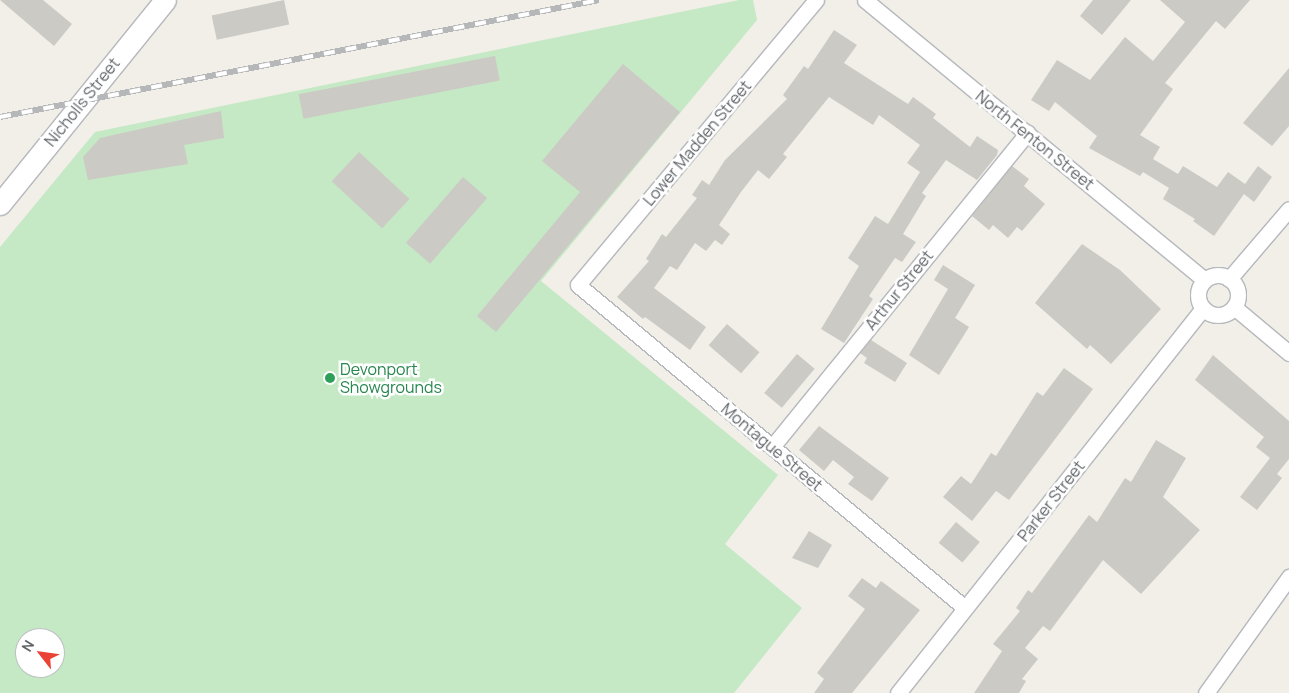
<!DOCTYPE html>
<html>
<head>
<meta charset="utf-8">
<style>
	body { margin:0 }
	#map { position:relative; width:1289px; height:693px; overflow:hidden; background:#f1efe8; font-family:Manrope,sans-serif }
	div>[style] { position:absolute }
	.green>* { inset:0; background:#c5e8c5 }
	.building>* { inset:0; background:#cccac5; transform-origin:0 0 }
	.roads { filter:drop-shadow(1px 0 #b5b8bc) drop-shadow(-1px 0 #b5b8bc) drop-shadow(0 1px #b5b8bc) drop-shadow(0 -1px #b5b8bc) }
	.street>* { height:15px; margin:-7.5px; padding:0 7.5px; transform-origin:7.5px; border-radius:7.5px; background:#fff }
	.street>.ring { margin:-7.5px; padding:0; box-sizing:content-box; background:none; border:15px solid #fff; border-radius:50% }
	.secondary>* { height:21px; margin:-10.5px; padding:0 10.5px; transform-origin:10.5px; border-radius:10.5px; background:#fff }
	.rail>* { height:5.5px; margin-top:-2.75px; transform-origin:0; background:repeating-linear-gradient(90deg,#fff 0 11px,#b6b7b8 0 22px); box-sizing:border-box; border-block:1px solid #b6b7b8 }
	.dots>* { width:14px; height:14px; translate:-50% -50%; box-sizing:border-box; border:2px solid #fff; border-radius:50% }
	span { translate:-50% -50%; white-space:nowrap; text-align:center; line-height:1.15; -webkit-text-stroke:5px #fff; paint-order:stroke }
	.street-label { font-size:16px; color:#5f6368 }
	.leisure-label { font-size:16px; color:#27864d }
	.left { translate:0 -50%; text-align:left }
	.north { position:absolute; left:15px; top:628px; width:50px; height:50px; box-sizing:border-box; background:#fff; border:1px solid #bfc1c3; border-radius:50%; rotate:300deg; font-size:14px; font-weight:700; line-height:20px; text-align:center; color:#5f6368 }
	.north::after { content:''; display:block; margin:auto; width:18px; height:22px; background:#ea4335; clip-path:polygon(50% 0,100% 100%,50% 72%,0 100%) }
</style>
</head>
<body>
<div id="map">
	<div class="green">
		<i style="clip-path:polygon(evenodd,739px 0,753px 0,757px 20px,541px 281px,778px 475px,725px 544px,802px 608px,734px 693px,0 693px,0 247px,95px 132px,739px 0,25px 638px,55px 638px,55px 668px,25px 668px,25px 638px)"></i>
	</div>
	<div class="building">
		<i style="clip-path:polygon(0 0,43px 0,72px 24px,54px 46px)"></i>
		<i style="left:284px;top:0;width:25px;height:74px;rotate:78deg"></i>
		<i style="clip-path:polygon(1093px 0,1131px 0,1102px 35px,1080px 16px)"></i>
		<i style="clip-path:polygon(1160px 0,1250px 0,1225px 29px,1216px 21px,1165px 83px,1173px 89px,1140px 135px,1160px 147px,1153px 159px,1178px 174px,1183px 166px,1217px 187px,1228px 172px,1245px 184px,1258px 166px,1272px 177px,1254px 202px,1244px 194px,1214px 236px,1193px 221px,1195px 219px,1163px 199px,1169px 188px,1143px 172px,1140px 176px,1089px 148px,1097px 136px,1055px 102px,1049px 111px,1031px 100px,1057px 60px,1090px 80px,1125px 37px,1153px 61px,1185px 22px)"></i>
		<i style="clip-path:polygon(834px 30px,857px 45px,844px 63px,908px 104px,913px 97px,936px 114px,933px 118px,970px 147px,977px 136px,998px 150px,997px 155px,977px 180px,946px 160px,922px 193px,926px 196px,903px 234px,916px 242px,902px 262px,895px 258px,869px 296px,873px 299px,844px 343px,821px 329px,859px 266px,848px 258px,875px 216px,888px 224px,920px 172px,907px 163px,920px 145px,879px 115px,873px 125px,829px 97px,783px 154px,787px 157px,769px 179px,758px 170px,741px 192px,719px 225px,730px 234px,722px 245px,715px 240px,706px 251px,695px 243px,677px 270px,670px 266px,654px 288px,706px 327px,690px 350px,645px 317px,643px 319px,617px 297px,649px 261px,646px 259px,662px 234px,666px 237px,697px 198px,692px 195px,702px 180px,709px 185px,725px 160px,787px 99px,783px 95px,804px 66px,808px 69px)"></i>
		<i style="left:495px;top:56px;width:25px;height:200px;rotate:79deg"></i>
		<i style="clip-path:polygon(623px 64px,680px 112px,496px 332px,477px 316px,580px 192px,542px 161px)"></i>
		<i style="clip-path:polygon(1289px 68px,1289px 126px,1272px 146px,1243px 123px)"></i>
		<i style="clip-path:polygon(221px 111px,224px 138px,184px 145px,188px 164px,88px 180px,83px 157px,100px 138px)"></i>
		<i style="left:359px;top:152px;width:69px;height:40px;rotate:43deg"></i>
		<i style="clip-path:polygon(1012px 166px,1029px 179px,1024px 186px,1045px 204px,1022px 231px,1017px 227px,1008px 238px,993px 225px,989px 230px,972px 216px)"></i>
		<i style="left:463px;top:177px;width:32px;height:87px;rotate:41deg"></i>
		<i style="clip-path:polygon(1082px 244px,1120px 270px,1161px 309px,1111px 364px,1090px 345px,1087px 349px,1035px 303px)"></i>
		<i style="clip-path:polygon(943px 265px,975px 285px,955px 318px,969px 327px,939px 375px,909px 355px,948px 289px,934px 280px)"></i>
		<i style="left:727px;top:324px;width:43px;height:28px;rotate:41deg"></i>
		<i style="clip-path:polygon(871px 340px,907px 363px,895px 382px,864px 363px,867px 358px,860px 353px)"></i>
		<i style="left:797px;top:354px;width:23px;height:51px;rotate:40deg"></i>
		<i style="clip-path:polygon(1213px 355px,1289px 421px,1289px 459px,1277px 474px,1282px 478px,1257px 510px,1240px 497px,1270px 458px,1256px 447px,1264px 437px,1195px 380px)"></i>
		<i style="clip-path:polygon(1064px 368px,1093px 389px,1009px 500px,996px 491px,972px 521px,943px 497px,961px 476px,971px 484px,991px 453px,996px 456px,1037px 392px,1043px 396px)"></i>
		<i style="clip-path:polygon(819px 426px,889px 478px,872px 501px,848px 484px,854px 477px,833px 460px,824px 471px,799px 450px)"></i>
		<i style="clip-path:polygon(1156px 440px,1186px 458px,1163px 497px,1200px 530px,1141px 594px,1103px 560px,1050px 631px,1043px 626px,1025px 648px,1038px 659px,1022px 679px,1026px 681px,1019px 693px,974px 693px,1002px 651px,993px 644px,1020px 611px,1016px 608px,1028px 590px,1032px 593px,1089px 515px,1097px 522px,1125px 478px,1131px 482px)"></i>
		<i style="left:956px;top:522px;width:31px;height:27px;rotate:40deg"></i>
		<i style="clip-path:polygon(809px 531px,832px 545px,818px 568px,792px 558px)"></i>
		<i style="clip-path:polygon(862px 578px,876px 588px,881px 581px,920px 610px,852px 693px,814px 693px,824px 679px,817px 673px,865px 609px,848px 596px)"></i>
	</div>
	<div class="roads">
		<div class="street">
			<i style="left:816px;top:0;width:371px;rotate:129.9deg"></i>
			<i style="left:578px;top:285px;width:504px;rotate:39.85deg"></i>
			<i style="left:865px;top:0;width:440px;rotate:39.5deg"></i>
			<i class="ring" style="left:1198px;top:275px;width:25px;height:25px"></i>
			<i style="left:1229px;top:279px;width:92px;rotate:-49.4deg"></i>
			<i style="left:1234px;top:307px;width:72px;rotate:39.9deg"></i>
			<i style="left:772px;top:447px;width:405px;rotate:-50.9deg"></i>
			<i style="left:898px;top:693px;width:491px;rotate:-51.6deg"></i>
			<i style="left:1206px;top:693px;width:143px;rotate:-54.4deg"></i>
		</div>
		<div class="secondary">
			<i style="left:0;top:204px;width:262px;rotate:-51deg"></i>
		</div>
	</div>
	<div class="rail">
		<i style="left:0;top:117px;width:610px;rotate:-11.05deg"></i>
	</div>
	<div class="dots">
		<i style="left:330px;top:378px;background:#2e9e5b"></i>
	</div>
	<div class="street-label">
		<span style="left:82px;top:102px;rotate:-51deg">Nicholls Street</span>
		<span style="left:1035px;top:140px;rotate:39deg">North Fenton Street</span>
		<span style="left:697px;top:143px;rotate:-50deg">Lower Madden Street</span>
		<span style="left:899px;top:290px;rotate:-51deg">Arthur Street</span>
		<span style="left:772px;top:447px;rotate:40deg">Montague Street</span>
		<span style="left:1051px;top:501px;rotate:-52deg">Parker Street</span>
	</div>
	<div class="leisure-label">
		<span class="left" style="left:340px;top:378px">Devonport<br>Showgrounds</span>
	</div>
	<div class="north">N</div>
</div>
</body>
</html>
